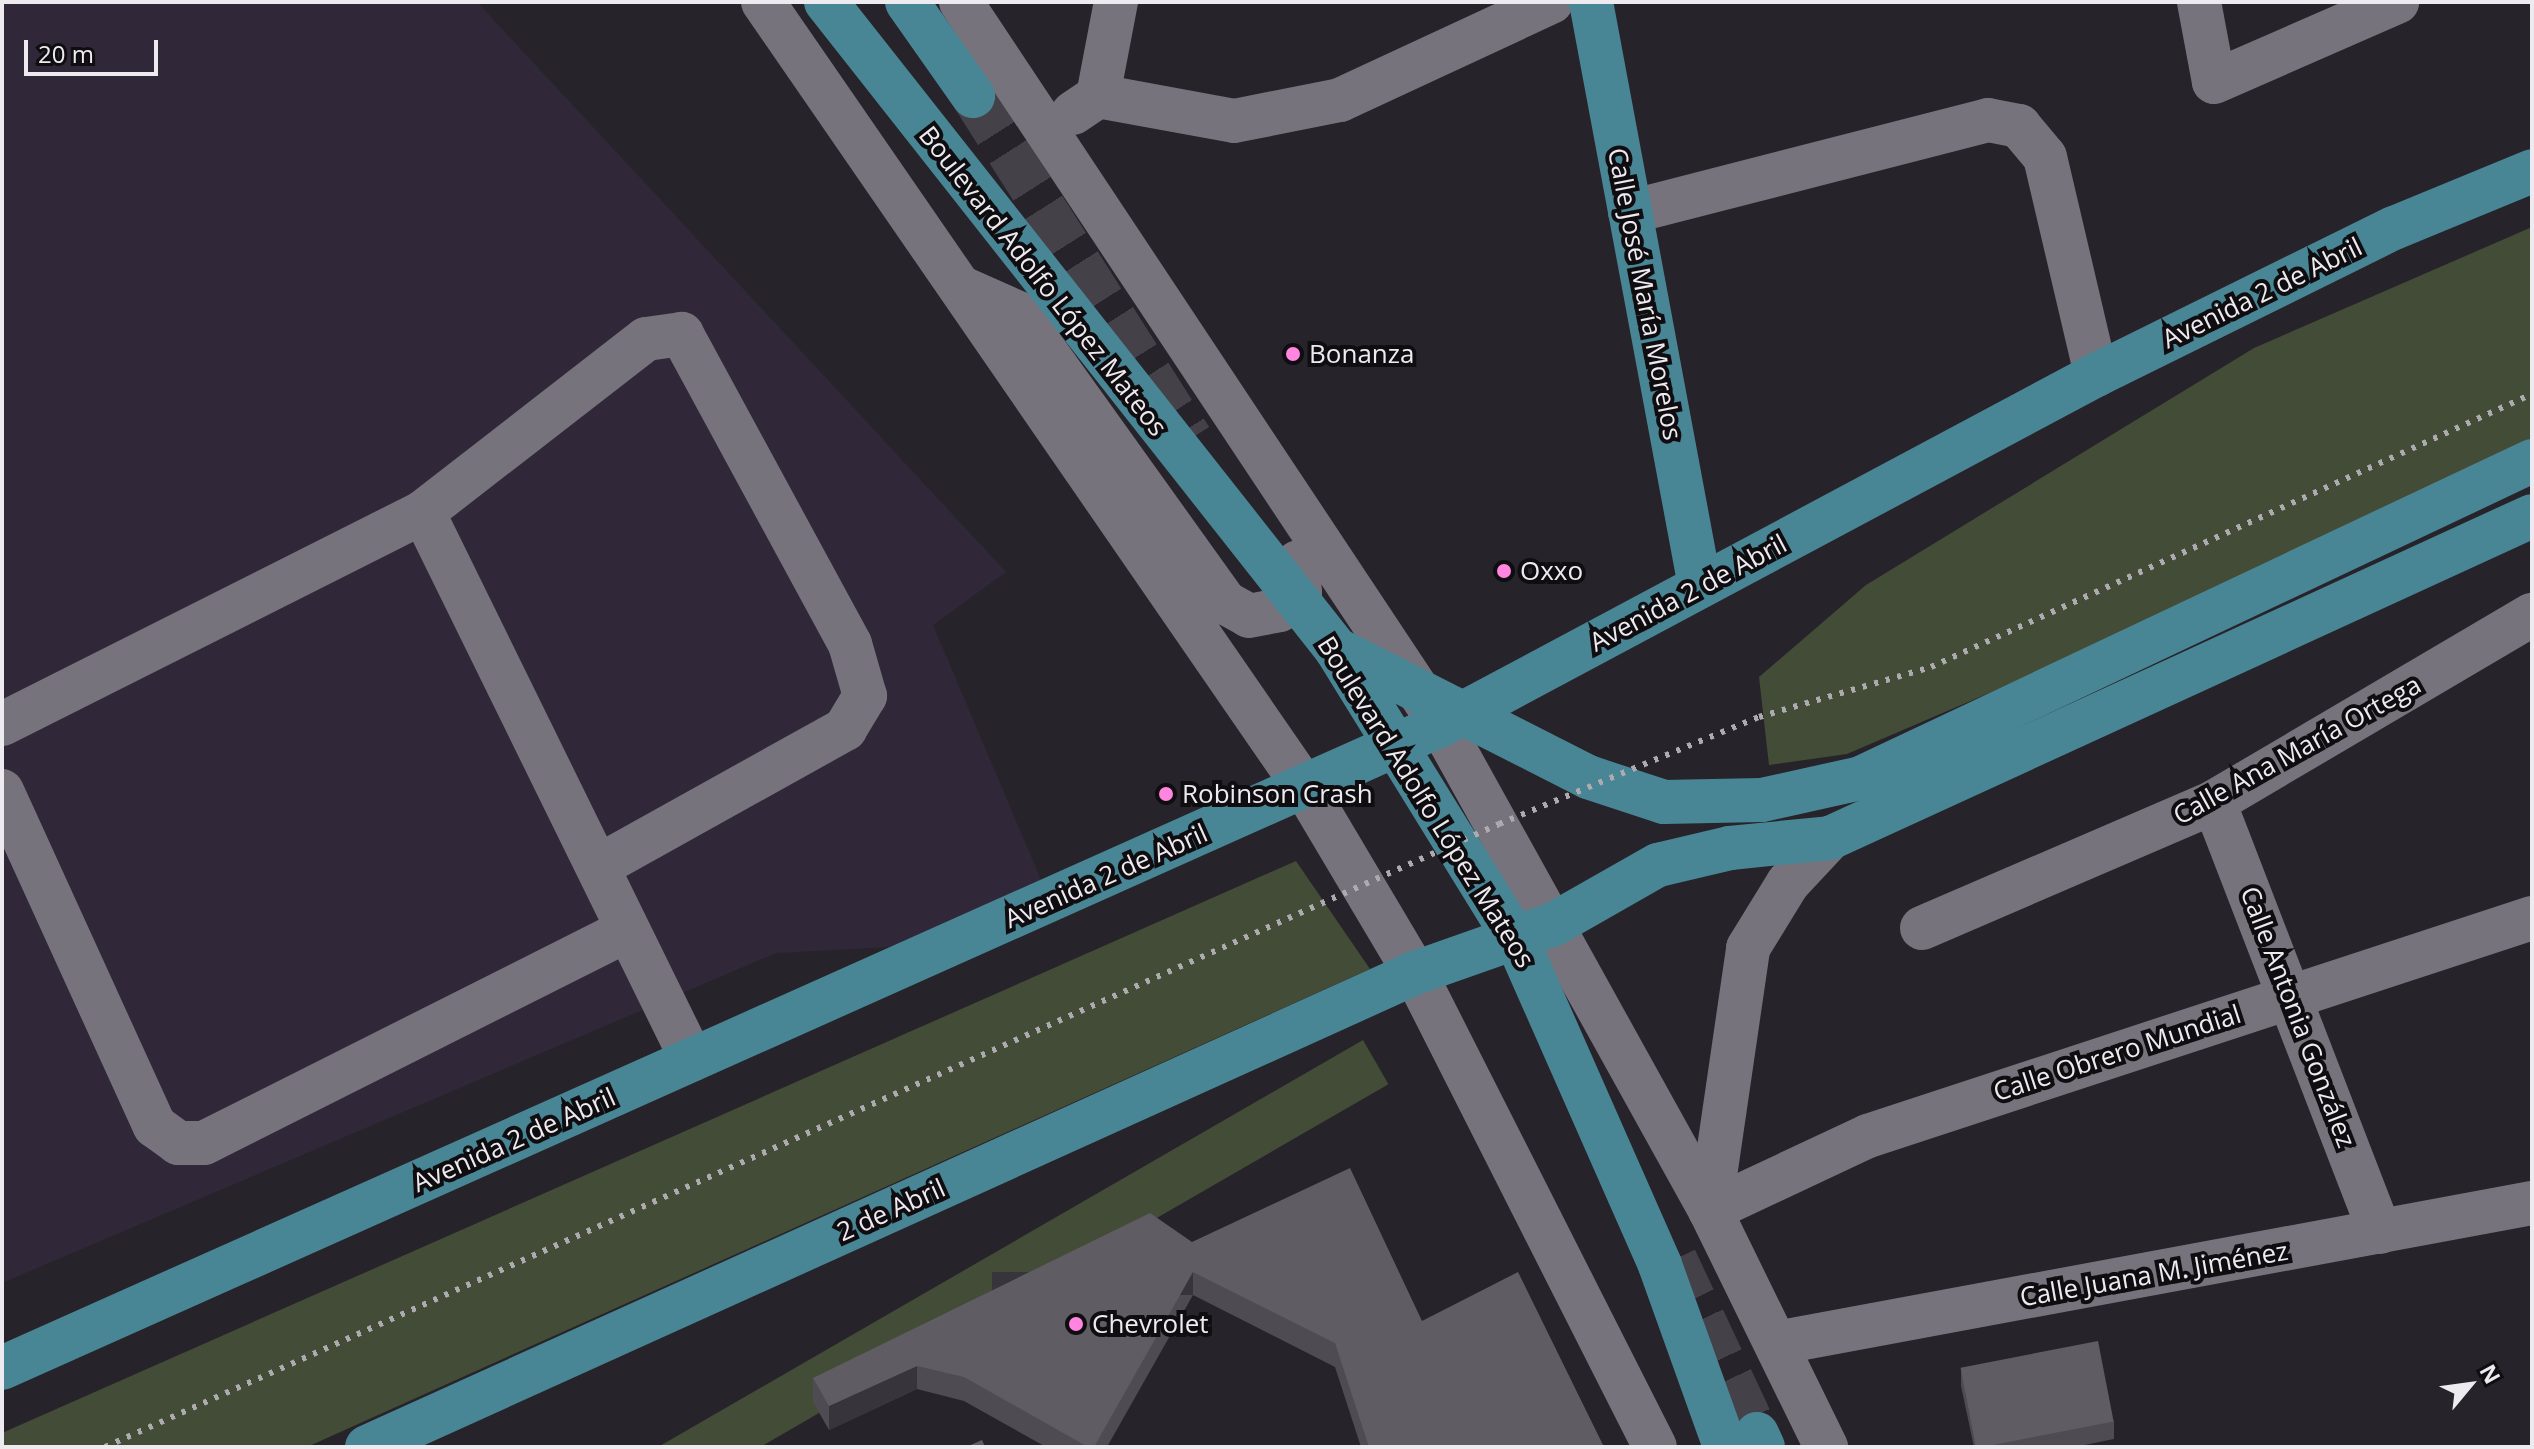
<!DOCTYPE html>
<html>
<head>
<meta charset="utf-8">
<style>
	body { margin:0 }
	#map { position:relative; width:2534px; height:1449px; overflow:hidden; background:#27232a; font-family:"Open Sans",sans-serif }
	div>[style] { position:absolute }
	.industrial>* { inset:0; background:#302838 }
	.green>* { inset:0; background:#434c36; transform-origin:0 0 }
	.major-tunnel>* { height:44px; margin-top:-22px; transform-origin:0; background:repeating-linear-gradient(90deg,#454148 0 44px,transparent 0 66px) }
	.minor>* { height:44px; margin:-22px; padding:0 22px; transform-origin:22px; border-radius:22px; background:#77737c }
	.major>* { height:44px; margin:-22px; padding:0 22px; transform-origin:22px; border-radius:22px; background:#498695 }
	.rail>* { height:6px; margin-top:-3px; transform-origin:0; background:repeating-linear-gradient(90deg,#adabb0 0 4px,transparent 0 12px) }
	.wall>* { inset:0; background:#4f4b53 }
	.shaded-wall>* { inset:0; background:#38343b; transform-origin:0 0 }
	.building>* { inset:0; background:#605c64; transform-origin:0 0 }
	.dots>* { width:22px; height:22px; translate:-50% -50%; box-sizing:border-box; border:4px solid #0f0d10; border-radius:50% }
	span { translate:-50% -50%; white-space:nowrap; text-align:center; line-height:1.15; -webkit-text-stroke:8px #0f0d10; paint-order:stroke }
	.street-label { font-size:26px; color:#edebf0 }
	.poi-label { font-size:26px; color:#edebf0 }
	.left { translate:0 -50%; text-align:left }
	.frame { position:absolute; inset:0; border:4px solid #edebf0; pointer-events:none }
	.north { position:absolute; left:2430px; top:1345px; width:80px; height:80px; -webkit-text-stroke:6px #0f0d10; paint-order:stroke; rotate:61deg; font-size:22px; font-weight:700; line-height:32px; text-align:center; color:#edebf0 }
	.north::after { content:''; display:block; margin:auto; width:28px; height:36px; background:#edebf0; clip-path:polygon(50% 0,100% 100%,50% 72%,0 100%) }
	.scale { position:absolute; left:24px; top:40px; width:134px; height:36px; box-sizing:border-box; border:4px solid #edebf0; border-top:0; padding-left:10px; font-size:24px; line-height:28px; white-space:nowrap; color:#edebf0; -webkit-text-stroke:6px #0f0d10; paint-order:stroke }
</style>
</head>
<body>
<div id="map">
	<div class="industrial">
		<i style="clip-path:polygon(2px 2px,477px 2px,1006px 572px,933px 625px,1044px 887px,930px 945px,776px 953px,2px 1283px)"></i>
	</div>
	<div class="green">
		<i style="clip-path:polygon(2532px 227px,2532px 460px,1847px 754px,1769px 765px,1759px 677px,1866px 585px,2254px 348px)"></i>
		<i style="clip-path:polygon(1296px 861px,1370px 969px,307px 1447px,2px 1447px,2px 1433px)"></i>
		<i style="left:1363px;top:1040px;width:51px;height:994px;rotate:60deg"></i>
	</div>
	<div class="major-tunnel">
		<i style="left:973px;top:96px;width:406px;rotate:57.6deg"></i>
		<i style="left:1675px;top:1259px;width:193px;rotate:64.9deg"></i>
	</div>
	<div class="minor">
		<i style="left:763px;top:2px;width:955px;rotate:55.41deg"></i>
		<i style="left:1305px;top:788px;width:215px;rotate:59.3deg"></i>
		<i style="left:1415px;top:973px;width:531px;rotate:63.15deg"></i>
		<i style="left:961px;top:2px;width:868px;rotate:56.42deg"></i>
		<i style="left:1441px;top:725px;width:555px;rotate:60.99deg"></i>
		<i style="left:1710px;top:1210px;width:264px;rotate:63.9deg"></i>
		<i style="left:2199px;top:2px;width:81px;rotate:79.4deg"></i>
		<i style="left:2214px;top:82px;width:200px;rotate:-23.6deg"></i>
		<i style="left:1098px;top:96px;width:138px;rotate:10.4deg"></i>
		<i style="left:1234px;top:121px;width:108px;rotate:-11.2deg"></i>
		<i style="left:1340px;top:100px;width:233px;rotate:-24.9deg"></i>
		<i style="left:1073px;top:113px;width:30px;rotate:-34deg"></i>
		<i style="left:1098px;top:96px;width:96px;rotate:-79.2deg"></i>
		<i style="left:1630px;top:212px;width:370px;rotate:-14.4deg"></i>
		<i style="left:1988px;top:120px;width:32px;rotate:11deg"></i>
		<i style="left:2019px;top:126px;width:40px;rotate:50deg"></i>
		<i style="left:2045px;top:157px;width:224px;rotate:76.8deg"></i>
		<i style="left:960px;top:287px;width:64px;rotate:24.1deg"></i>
		<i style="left:1018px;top:313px;width:357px;rotate:54.4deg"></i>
		<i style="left:1226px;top:603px;width:26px;rotate:29deg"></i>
		<i style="left:1249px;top:616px;width:31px;rotate:-11deg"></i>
		<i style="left:1279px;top:610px;width:27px;rotate:-39deg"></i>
		<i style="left:1300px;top:593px;width:31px;rotate:-94deg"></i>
		<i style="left:2px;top:724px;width:471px;rotate:-26.7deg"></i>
		<i style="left:2px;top:791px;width:368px;rotate:65.5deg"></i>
		<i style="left:155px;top:1126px;width:29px;rotate:36deg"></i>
		<i style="left:178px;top:1143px;width:26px"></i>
		<i style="left:204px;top:1143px;width:474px;rotate:-26.7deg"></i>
		<i style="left:2214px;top:802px;width:461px;rotate:68.9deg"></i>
		<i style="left:599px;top:866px;width:282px;rotate:-29.1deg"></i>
		<i style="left:845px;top:729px;width:39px;rotate:-59deg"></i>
		<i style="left:865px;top:696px;width:54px;rotate:-106.1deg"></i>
		<i style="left:850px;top:644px;width:353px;rotate:-118.5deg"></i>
		<i style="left:682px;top:334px;width:36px;rotate:172deg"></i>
		<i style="left:646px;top:339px;width:282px;rotate:142.2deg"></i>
		<i style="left:423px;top:512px;width:610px;rotate:63.85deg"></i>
		<i style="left:1922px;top:928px;width:318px;rotate:-23.3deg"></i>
		<i style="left:2214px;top:802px;width:369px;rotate:-30.5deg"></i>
		<i style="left:1710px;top:1210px;width:174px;rotate:-25.1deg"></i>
		<i style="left:1868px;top:1136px;width:699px;rotate:-18.18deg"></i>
		<i style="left:1710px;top:1210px;width:265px;rotate:-81.7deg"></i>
		<i style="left:1748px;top:948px;width:76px;rotate:-58.4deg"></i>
		<i style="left:1788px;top:883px;width:62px;rotate:-47deg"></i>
		<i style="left:1776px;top:1343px;width:769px;rotate:-10.49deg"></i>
	</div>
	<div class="major">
		<i style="left:826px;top:2px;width:824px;rotate:51.75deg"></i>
		<i style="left:1336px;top:649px;width:348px;rotate:58.3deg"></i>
		<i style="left:1519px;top:945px;width:350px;rotate:66.2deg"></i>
		<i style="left:1660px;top:1265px;width:193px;rotate:70.3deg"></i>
		<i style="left:907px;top:2px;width:115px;rotate:54.9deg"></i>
		<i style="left:1591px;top:2px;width:594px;rotate:79.43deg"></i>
		<i style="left:1336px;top:649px;width:283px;rotate:26.9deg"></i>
		<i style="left:1588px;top:777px;width:80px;rotate:18.2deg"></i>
		<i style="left:1664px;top:802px;width:98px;rotate:-1.2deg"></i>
		<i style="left:1762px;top:800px;width:101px;rotate:-12.5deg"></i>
		<i style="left:1861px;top:778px;width:742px;rotate:-25.29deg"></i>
		<i style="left:2px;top:1368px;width:1576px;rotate:-24.08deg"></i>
		<i style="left:1441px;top:725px;width:743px;rotate:-28.12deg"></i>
		<i style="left:2096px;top:375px;width:332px;rotate:-26.3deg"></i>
		<i style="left:2394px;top:228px;width:149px;rotate:-22.4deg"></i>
		<i style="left:1757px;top:1434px;width:14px;rotate:65deg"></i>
		<i style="left:367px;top:1447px;width:1150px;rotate:-24.34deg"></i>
		<i style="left:1415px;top:973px;width:147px;rotate:-19.4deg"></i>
		<i style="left:1554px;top:924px;width:120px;rotate:-29.6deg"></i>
		<i style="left:1658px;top:865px;width:74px;rotate:-13.3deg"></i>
		<i style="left:1730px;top:848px;width:100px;rotate:-5.7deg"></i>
		<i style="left:1830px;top:838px;width:772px;rotate:-24.64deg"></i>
	</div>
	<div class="rail">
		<i style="left:105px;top:1447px;width:1527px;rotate:-24.08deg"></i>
		<i style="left:1499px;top:824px;width:281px;rotate:-22.4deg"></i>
		<i style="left:1759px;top:717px;width:179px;rotate:-16.2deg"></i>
		<i style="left:1931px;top:667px;width:660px;rotate:-24.43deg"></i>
	</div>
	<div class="wall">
		<i style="clip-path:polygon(1192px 1242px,1422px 1321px,1604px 1447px,1361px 1447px,1335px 1367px,1193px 1295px,1107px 1447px,1046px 1447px,964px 1401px,917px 1389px,829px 1430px,813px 1402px,813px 1378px)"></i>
		<i style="clip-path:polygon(1961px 1368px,2114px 1421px,2114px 1439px,2075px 1447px,1974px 1447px,1961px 1386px)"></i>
	</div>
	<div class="shaded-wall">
		<i style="left:1193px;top:1272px;width:23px;height:201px;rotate:90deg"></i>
		<i style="clip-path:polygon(917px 1366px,917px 1389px,829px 1430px,829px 1406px)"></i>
	</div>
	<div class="building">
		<i style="clip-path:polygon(1350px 1168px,1422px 1321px,1518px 1272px,1604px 1447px,1369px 1447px,1335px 1343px,1193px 1272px,1094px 1447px,1088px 1447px,964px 1377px,917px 1366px,829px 1406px,813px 1378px,1150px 1213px,1192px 1242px)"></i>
		<i style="left:2098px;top:1341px;width:82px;height:140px;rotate:79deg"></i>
		<i style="clip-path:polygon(982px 1440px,985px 1447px,966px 1447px)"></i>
	</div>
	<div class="dots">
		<i style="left:1293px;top:354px;background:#ff85df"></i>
		<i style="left:1504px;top:571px;background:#ff85df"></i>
		<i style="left:1166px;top:794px;background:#ff85df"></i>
		<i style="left:1076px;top:1324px;background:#ff85df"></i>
	</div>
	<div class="street-label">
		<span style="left:1043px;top:281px;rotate:52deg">Boulevard Adolfo López Mateos</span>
		<span style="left:2262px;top:293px;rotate:-26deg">Avenida 2 de Abril</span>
		<span style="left:1645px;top:294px;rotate:79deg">Calle José María Morelos</span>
		<span style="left:1688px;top:593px;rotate:-28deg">Avenida 2 de Abril</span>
		<span style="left:2297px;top:750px;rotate:-29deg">Calle Ana María Ortega</span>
		<span style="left:1426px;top:802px;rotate:58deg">Boulevard Adolfo López Mateos</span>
		<span style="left:1106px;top:876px;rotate:-24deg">Avenida 2 de Abril</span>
		<span style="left:2298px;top:1017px;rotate:69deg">Calle Antonia González</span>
		<span style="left:2117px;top:1053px;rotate:-18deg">Calle Obrero Mundial</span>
		<span style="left:514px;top:1140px;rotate:-24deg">Avenida 2 de Abril</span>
		<span style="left:891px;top:1210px;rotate:-24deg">2 de Abril</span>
		<span style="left:2154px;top:1274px;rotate:-10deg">Calle Juana M. Jiménez</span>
	</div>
	<div class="poi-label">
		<span class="left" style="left:1309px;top:354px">Bonanza</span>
		<span class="left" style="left:1520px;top:571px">Oxxo</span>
		<span class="left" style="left:1182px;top:794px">Robinson Crash</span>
		<span class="left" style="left:1092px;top:1324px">Chevrolet</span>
	</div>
	<div class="frame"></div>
	<div class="north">N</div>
	<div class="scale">20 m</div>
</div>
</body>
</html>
